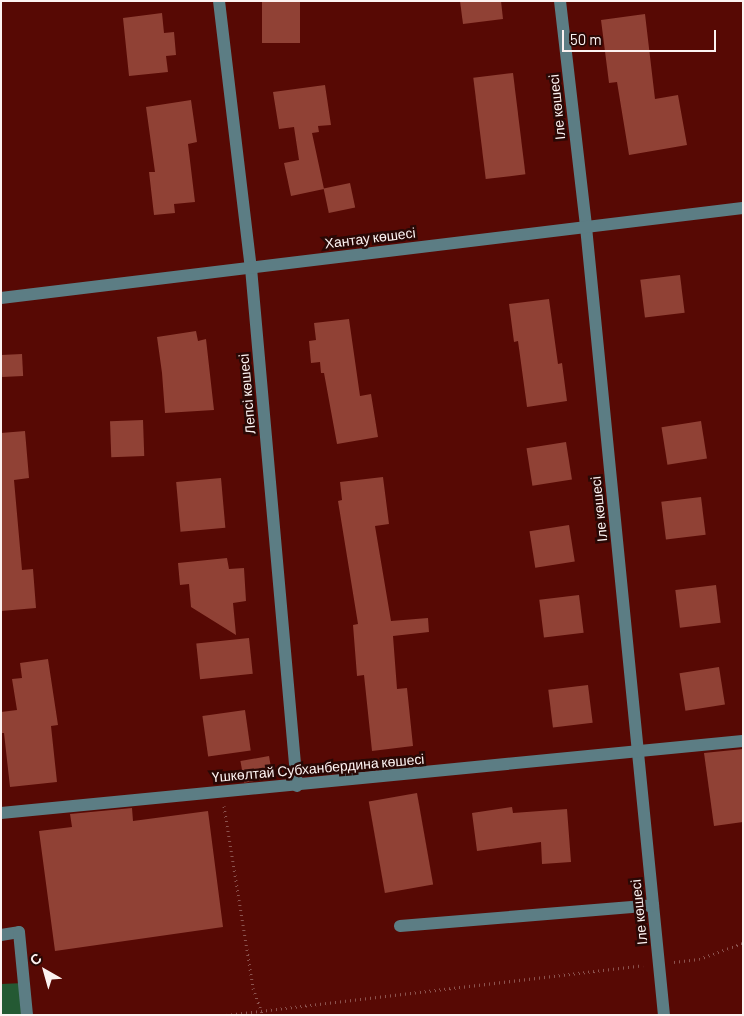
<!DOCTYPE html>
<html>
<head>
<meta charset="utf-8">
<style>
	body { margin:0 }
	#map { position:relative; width:744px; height:1016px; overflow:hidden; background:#570904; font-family:Barlow,sans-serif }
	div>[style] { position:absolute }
	.green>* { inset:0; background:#245933 }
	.building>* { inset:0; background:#904135; transform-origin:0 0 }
	.path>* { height:3px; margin-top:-1.5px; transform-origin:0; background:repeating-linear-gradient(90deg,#8b534f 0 1px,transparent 0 5px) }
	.minor>* { height:12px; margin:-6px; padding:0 6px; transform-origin:6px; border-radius:6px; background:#5c7d84 }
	span { translate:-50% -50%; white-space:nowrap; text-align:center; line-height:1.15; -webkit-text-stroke:5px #290805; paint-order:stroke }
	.street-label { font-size:14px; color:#fcf2f1 }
	.frame { position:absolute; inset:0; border:2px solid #fcf2f1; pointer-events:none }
	.north { position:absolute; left:20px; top:946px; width:50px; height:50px; -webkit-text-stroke:4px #290805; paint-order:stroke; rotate:322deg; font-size:14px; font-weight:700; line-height:20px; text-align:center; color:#fcf2f1 }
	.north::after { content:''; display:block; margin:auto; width:18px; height:22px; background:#fcf2f1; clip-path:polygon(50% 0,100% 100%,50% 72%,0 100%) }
	.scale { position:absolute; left:562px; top:30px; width:154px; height:22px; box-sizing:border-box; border:2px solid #fcf2f1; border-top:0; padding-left:6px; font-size:15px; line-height:18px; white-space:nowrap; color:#fcf2f1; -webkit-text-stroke:4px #290805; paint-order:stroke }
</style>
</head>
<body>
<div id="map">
	<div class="green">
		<i style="clip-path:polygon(24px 983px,27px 1015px,1px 1015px,1px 984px)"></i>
	</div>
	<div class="building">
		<i style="left:262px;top:1px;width:38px;height:42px"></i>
		<i style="clip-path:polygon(460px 1px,501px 1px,503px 19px,463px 24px)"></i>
		<i style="clip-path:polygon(162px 13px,164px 33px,174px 32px,176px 55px,166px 56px,168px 72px,129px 76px,123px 18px)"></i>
		<i style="clip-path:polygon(645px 14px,655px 99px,678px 95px,687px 145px,629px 155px,617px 82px,609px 83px,601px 20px)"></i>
		<i style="left:513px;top:73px;width:102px;height:40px;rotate:83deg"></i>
		<i style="clip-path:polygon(325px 85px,331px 125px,318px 126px,319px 132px,312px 133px,324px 189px,291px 196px,284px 163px,299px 160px,294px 127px,279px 129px,273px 92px)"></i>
		<i style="clip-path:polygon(191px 100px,197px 142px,188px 144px,195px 202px,174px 204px,175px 213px,154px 215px,149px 172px,155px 172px,146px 107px)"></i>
		<i style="left:350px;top:183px;width:25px;height:27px;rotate:78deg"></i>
		<i style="left:680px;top:275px;width:38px;height:40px;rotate:83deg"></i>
		<i style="clip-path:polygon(549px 299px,558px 364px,562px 363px,567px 401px,527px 407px,518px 341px,514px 342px,509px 304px)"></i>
		<i style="clip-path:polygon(349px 319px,360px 396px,371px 394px,378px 437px,337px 444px,324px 373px,321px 373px,320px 362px,311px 363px,309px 341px,316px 340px,314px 323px)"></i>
		<i style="clip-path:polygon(196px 331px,198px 341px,206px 339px,214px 410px,165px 413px,162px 373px,157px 337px)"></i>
		<i style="left:22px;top:354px;width:22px;height:21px;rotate:87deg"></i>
		<i style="left:143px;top:420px;width:36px;height:33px;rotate:88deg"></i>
		<i style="left:701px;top:421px;width:38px;height:40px;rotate:81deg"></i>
		<i style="clip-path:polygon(25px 431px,29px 478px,14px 480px,22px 570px,33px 569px,36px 608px,1px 611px,1px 433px)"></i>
		<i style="left:566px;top:442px;width:38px;height:40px;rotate:81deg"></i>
		<i style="clip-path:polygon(383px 477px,389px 524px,375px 526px,391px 621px,428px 618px,429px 632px,393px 636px,397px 689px,407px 688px,413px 746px,372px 751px,364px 675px,357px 676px,353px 625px,358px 624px,338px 501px,342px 500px,340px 482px)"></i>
		<i style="left:221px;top:478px;width:50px;height:45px;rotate:85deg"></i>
		<i style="left:701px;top:497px;width:38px;height:40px;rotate:83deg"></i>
		<i style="left:569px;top:525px;width:37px;height:40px;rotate:81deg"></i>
		<i style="clip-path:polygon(227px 558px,229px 569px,244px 568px,246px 601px,233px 603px,236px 635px,191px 607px,189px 584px,180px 585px,178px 563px)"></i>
		<i style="left:716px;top:585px;width:38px;height:41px;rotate:83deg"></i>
		<i style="left:579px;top:595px;width:38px;height:40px;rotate:83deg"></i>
		<i style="left:249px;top:638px;width:36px;height:53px;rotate:84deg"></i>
		<i style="clip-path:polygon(48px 659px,58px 725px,51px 726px,57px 782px,10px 787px,4px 733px,1px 733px,1px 712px,17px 710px,12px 679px,22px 678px,20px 663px)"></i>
		<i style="left:719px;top:667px;width:38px;height:40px;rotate:81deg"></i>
		<i style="left:588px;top:685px;width:38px;height:40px;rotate:83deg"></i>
		<i style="left:245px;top:710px;width:41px;height:43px;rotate:82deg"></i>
		<i style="clip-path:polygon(743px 749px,743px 822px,714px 826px,704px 753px)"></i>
		<i style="left:269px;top:756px;width:22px;height:29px;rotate:80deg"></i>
		<i style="left:417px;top:793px;width:93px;height:49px;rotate:80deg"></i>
		<i style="clip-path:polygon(512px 807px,513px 813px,567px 809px,571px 862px,542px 864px,541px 842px,477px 851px,472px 813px)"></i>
		<i style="clip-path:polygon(132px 808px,133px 821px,208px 811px,223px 927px,55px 951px,39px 831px,72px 827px,70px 814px)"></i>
	</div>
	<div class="path">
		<i style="left:224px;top:806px;width:184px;rotate:80.9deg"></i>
		<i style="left:253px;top:988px;width:29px;rotate:70deg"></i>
		<i style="left:674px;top:962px;width:25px;rotate:-7deg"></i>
		<i style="left:699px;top:959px;width:47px;rotate:-20deg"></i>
		<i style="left:226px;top:1015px;width:420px;rotate:-6.8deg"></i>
	</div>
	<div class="minor">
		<i style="left:219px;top:1px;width:269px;rotate:83.2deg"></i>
		<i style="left:251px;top:268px;width:520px;rotate:84.93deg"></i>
		<i style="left:560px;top:1px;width:227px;rotate:83.4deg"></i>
		<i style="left:586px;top:227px;width:792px;rotate:84.35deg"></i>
		<i style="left:1px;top:298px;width:747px;rotate:-6.92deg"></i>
		<i style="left:1px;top:813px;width:745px;rotate:-5.54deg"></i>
		<i style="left:400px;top:926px;width:254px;rotate:-4.7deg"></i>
		<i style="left:1px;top:935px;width:18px;rotate:-9deg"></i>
		<i style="left:19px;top:932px;width:83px;rotate:84.5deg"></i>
	</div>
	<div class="street-label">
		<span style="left:557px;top:107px;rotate:-96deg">Іле көшесі</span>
		<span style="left:370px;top:238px;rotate:-7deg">Хантау көшесі</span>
		<span style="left:247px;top:394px;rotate:-95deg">Лепсі көшесі</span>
		<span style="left:599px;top:509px;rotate:-96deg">Іле көшесі</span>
		<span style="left:318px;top:768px;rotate:-5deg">Үшкөлтай Субханбердина көшесі</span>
		<span style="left:639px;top:912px;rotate:-96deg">Іле көшесі</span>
	</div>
	<div class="frame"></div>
	<div class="north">С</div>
	<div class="scale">50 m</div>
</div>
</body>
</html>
